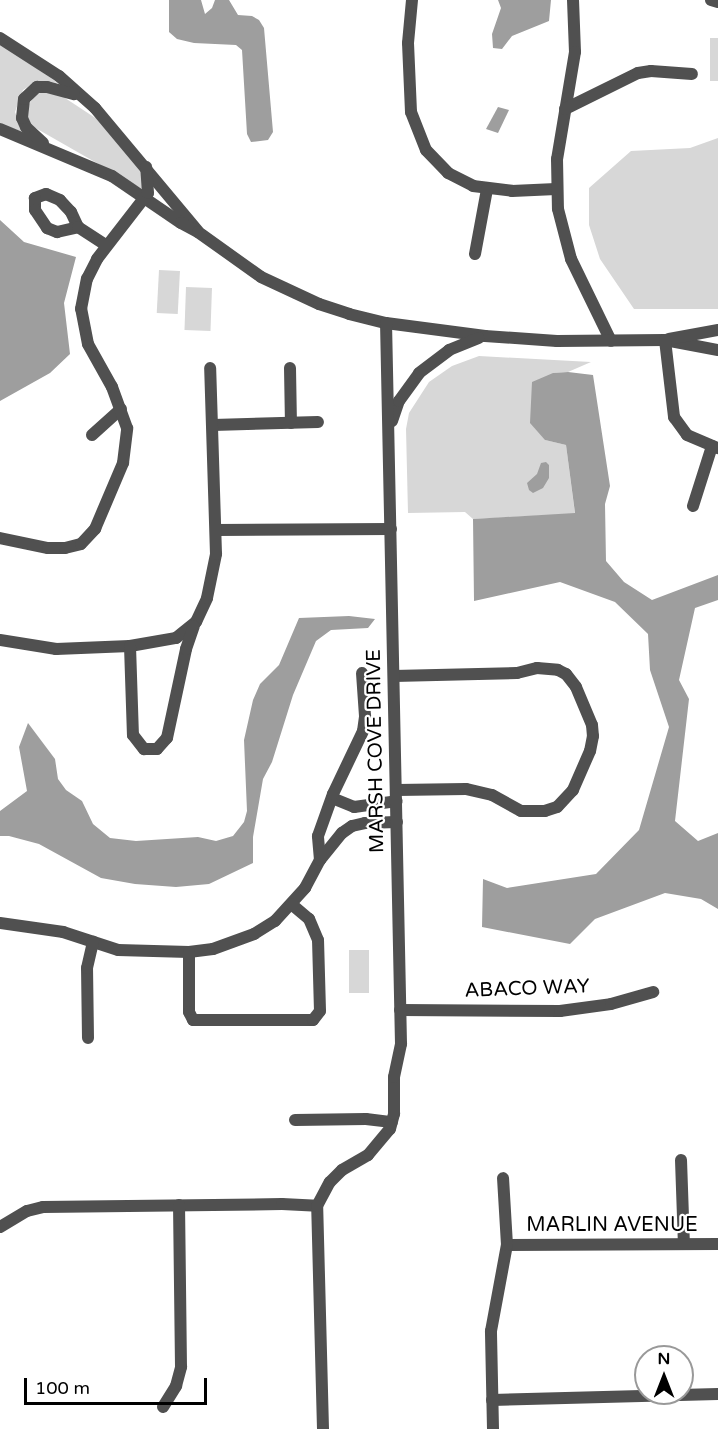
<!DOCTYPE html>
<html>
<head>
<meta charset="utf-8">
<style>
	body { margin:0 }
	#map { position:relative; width:718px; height:1429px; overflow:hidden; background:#fff; font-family:"Varela Round",sans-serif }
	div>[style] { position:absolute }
	.green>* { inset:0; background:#d7d7d7; transform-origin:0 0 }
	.water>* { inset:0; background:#9e9e9e }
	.minor>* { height:12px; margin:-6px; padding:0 6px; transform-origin:6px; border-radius:6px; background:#505050 }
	span { translate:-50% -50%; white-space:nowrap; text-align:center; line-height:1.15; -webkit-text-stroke:4.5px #fff; paint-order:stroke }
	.street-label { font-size:20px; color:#000 }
	.north { position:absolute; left:634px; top:1345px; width:60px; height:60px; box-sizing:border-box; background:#fff; border:2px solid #999; border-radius:50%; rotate:0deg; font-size:16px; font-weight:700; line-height:24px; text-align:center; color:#000 }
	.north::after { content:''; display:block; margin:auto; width:21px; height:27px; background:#000; clip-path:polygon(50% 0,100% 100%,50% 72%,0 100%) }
	.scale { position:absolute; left:24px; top:1378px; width:183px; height:27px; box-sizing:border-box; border:3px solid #000; border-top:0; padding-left:8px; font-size:18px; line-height:21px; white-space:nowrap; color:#000; -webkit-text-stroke:4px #fff; paint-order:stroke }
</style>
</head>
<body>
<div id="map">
	<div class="green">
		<i style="left:710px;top:38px;width:8px;height:43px"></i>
		<i style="clip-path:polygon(0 43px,58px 83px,37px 81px,23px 90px,15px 112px,23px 132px,0 124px)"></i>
		<i style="clip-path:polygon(44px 92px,62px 96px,103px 123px,141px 171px,144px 190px,32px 126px,28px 119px,29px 104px,36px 94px)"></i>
		<i style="clip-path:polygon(718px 138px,718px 309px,634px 309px,600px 259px,589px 225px,589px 188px,631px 151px,690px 148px)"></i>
		<i style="left:159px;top:270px;width:21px;height:43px;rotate:3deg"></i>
		<i style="left:186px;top:287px;width:26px;height:43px;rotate:2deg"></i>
		<i style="clip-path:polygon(479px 356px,591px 362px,568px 372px,553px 373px,545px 440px,566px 445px,575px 514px,473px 519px,465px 512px,408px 513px,406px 429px,409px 413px,429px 382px,452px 366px)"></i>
		<i style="left:349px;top:950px;width:20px;height:43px"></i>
	</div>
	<div class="water">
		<i style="clip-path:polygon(169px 0,201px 0,205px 14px,212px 8px,215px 0,229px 0,238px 15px,252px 16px,259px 20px,264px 28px,273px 132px,268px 140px,251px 142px,247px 134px,242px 50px,236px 45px,194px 43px,177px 39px,169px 32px)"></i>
		<i style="clip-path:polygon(498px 0,551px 0,549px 21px,512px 36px,502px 49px,493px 48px,492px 34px,501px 8px)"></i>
		<i style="clip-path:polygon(498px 107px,509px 110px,498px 133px,486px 129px)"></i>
		<i style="clip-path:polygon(0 220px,24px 242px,76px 257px,64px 303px,70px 354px,50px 373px,0 401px)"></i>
		<i style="clip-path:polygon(568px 372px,593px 375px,610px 486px,605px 504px,606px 561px,624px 582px,652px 600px,718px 575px,718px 600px,695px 608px,679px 680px,689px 699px,675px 821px,698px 841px,718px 833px,718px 909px,701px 899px,665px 893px,595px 919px,570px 944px,482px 927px,483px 879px,507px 888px,596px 874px,639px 830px,669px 727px,650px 670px,648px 634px,615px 602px,560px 582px,474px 601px,473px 519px,575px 513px,566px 445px,545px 440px,530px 423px,532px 382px,553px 373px)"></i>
		<i style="clip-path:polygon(541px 463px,546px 462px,549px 465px,549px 478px,543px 488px,533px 493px,529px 490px,527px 483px,537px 474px)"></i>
		<i style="clip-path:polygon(349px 616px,375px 619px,368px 628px,331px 630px,316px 641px,293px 695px,272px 762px,263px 779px,253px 837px,253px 863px,209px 884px,176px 887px,135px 884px,101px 878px,39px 844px,9px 836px,0 836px,0 811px,27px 791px,19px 747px,28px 723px,55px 759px,58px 779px,66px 790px,82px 801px,93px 824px,110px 838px,136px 841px,198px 837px,216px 841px,233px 836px,244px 822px,247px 811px,244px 740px,253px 700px,260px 684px,279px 665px,299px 618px)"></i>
	</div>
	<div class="minor">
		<i style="left:412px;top:0;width:43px;rotate:95.3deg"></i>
		<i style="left:408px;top:43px;width:69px;rotate:87.5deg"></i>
		<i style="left:411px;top:112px;width:41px;rotate:68.5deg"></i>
		<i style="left:426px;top:150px;width:32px;rotate:46deg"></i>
		<i style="left:448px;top:173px;width:28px;rotate:27deg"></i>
		<i style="left:473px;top:186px;width:39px;rotate:7deg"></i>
		<i style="left:512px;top:191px;width:44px;rotate:-2.6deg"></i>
		<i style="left:573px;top:0;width:52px;rotate:87.8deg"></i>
		<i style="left:575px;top:52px;width:109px;rotate:99.5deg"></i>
		<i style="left:557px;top:159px;width:50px;rotate:88.9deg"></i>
		<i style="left:558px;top:209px;width:52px;rotate:75.4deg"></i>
		<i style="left:571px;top:259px;width:91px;rotate:64deg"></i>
		<i style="left:711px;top:0;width:7px;rotate:16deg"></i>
		<i style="left:0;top:38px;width:70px;rotate:32.8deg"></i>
		<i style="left:59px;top:76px;width:48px;rotate:41.6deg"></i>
		<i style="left:95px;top:108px;width:160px;rotate:50.1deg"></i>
		<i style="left:565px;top:109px;width:81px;rotate:-26.3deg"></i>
		<i style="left:638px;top:73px;width:13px;rotate:-9deg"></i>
		<i style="left:651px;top:71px;width:41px;rotate:4.2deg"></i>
		<i style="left:0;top:129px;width:121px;rotate:22.8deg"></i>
		<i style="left:112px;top:176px;width:83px;rotate:34.3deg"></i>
		<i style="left:181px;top:223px;width:19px;rotate:28deg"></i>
		<i style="left:198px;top:232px;width:77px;rotate:35.5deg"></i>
		<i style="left:261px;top:277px;width:64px;rotate:25deg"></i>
		<i style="left:319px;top:304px;width:32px;rotate:18deg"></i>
		<i style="left:349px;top:314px;width:38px;rotate:14deg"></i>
		<i style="left:386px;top:323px;width:100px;rotate:7.5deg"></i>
		<i style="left:485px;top:336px;width:72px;rotate:4deg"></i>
		<i style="left:557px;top:341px;width:108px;rotate:-0.5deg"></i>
		<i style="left:665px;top:340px;width:54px;rotate:10.7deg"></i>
		<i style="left:43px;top:143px;width:23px;rotate:-137deg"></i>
		<i style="left:26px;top:127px;width:10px;rotate:-114deg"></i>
		<i style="left:22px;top:118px;width:19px;rotate:-84deg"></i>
		<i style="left:24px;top:99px;width:18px;rotate:-43deg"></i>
		<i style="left:37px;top:87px;width:10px"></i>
		<i style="left:47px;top:87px;width:28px;rotate:15deg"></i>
		<i style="left:78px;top:227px;width:17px;rotate:-115deg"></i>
		<i style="left:71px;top:212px;width:16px;rotate:-133deg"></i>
		<i style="left:60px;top:200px;width:15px;rotate:-157deg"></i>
		<i style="left:46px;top:194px;width:12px;rotate:160deg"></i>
		<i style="left:35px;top:198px;width:12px;rotate:90deg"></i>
		<i style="left:35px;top:210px;width:22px;rotate:56deg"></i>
		<i style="left:47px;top:228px;width:11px;rotate:22deg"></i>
		<i style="left:57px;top:232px;width:22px;rotate:-13deg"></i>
		<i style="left:78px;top:227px;width:33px;rotate:33deg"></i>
		<i style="left:475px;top:254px;width:66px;rotate:-79.5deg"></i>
		<i style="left:669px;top:339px;width:50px;rotate:-10.4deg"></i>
		<i style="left:665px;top:340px;width:78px;rotate:83.3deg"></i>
		<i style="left:674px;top:417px;width:22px;rotate:54deg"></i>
		<i style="left:687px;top:435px;width:34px;rotate:23deg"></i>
		<i style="left:290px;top:368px;width:55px;rotate:89deg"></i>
		<i style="left:392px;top:421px;width:21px;rotate:-71deg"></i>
		<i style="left:399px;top:401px;width:34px;rotate:-54deg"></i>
		<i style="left:419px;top:373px;width:38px;rotate:-37deg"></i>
		<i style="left:449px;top:350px;width:32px;rotate:-22deg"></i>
		<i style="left:213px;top:425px;width:105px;rotate:-1.6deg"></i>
		<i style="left:92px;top:435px;width:39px;rotate:-42deg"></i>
		<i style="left:693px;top:506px;width:63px;rotate:-72.4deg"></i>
		<i style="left:216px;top:530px;width:175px;rotate:-0.3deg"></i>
		<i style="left:0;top:538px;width:49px;rotate:11.8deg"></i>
		<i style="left:48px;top:548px;width:17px"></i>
		<i style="left:65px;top:548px;width:16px;rotate:-14deg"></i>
		<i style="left:81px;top:544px;width:21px;rotate:-47deg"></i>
		<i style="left:95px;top:529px;width:72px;rotate:-67deg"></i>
		<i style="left:123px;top:463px;width:35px;rotate:-83deg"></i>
		<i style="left:127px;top:428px;width:44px;rotate:-110.1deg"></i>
		<i style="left:112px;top:387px;width:49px;rotate:-119.2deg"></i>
		<i style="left:88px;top:344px;width:36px;rotate:-101deg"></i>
		<i style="left:81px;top:309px;width:31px;rotate:-79deg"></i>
		<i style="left:87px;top:279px;width:22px;rotate:-63deg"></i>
		<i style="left:97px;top:259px;width:83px;rotate:-52.3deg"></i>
		<i style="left:148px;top:193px;width:26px;rotate:-94deg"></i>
		<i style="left:0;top:640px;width:57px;rotate:9.1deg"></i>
		<i style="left:56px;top:649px;width:74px;rotate:-2.3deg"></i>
		<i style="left:130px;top:646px;width:47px;rotate:-9.9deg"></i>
		<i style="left:176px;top:638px;width:26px;rotate:-39deg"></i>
		<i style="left:196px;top:622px;width:26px;rotate:-65deg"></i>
		<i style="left:207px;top:598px;width:45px;rotate:-78.4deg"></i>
		<i style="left:216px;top:554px;width:186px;rotate:-91.8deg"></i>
		<i style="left:130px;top:646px;width:89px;rotate:88.1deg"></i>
		<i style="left:133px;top:735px;width:18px;rotate:52deg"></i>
		<i style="left:144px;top:749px;width:13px"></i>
		<i style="left:157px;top:749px;width:15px;rotate:-48deg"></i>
		<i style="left:167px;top:738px;width:91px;rotate:-77.9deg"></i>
		<i style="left:186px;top:649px;width:24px;rotate:-71deg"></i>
		<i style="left:394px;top:676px;width:123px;rotate:-1.4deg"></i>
		<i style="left:517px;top:673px;width:21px;rotate:-14deg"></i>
		<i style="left:537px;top:668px;width:21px;rotate:5deg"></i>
		<i style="left:558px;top:670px;width:9px;rotate:27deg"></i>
		<i style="left:566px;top:674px;width:16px;rotate:52deg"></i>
		<i style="left:576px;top:687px;width:41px;rotate:67.2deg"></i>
		<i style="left:592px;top:725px;width:11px;rotate:85deg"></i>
		<i style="left:593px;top:736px;width:15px;rotate:101deg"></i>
		<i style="left:590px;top:751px;width:43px;rotate:113.6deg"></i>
		<i style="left:573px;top:790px;width:23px;rotate:133deg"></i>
		<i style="left:557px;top:807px;width:13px;rotate:162deg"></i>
		<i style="left:545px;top:811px;width:24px;rotate:180deg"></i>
		<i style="left:521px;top:811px;width:33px;rotate:-151deg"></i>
		<i style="left:492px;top:795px;width:27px;rotate:-167deg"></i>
		<i style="left:466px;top:789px;width:69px;rotate:179.2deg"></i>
		<i style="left:332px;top:798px;width:24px;rotate:22deg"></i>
		<i style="left:354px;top:807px;width:43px;rotate:-7.9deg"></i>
		<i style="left:320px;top:860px;width:24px;rotate:-95deg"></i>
		<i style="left:318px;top:836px;width:45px;rotate:-70.3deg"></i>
		<i style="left:333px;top:794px;width:70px;rotate:-64.5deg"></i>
		<i style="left:363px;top:731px;width:15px;rotate:-82deg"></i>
		<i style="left:365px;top:716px;width:43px;rotate:-94deg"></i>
		<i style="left:0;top:923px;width:64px;rotate:8.1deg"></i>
		<i style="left:63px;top:932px;width:58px;rotate:18.1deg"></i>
		<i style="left:118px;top:950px;width:71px;rotate:1.6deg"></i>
		<i style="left:189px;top:952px;width:24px;rotate:-7deg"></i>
		<i style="left:213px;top:949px;width:44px;rotate:-20.1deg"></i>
		<i style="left:254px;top:934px;width:25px;rotate:-32deg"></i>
		<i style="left:275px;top:921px;width:45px;rotate:-47.7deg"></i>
		<i style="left:305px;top:888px;width:32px;rotate:-62deg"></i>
		<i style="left:320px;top:860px;width:35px;rotate:-51deg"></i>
		<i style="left:342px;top:833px;width:12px;rotate:-35deg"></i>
		<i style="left:352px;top:826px;width:13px;rotate:-13deg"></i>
		<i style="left:365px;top:823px;width:32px;rotate:-2deg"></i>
		<i style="left:189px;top:952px;width:60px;rotate:90deg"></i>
		<i style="left:189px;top:1012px;width:9px;rotate:63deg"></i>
		<i style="left:193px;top:1020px;width:120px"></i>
		<i style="left:313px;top:1020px;width:11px;rotate:-52deg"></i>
		<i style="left:320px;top:1011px;width:71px;rotate:-91.6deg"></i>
		<i style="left:318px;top:940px;width:23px;rotate:-113deg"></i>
		<i style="left:309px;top:919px;width:23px;rotate:-140deg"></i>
		<i style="left:400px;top:1010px;width:160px;rotate:0.4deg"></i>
		<i style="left:560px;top:1011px;width:51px;rotate:-7.8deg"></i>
		<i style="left:611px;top:1004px;width:44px;rotate:-15.9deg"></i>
		<i style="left:88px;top:1038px;width:70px;rotate:-90.8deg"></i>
		<i style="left:87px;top:968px;width:27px;rotate:-77deg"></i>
		<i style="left:295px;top:1120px;width:71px;rotate:-0.8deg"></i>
		<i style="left:366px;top:1119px;width:26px;rotate:7deg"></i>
		<i style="left:681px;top:1160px;width:84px;rotate:88deg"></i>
		<i style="left:0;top:1227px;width:31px;rotate:-31deg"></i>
		<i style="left:27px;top:1211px;width:16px;rotate:-14deg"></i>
		<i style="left:43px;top:1207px;width:239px;rotate:-0.7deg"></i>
		<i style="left:282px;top:1204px;width:35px;rotate:3deg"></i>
		<i style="left:507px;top:1245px;width:211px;rotate:-0.3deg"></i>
		<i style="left:492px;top:1400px;width:226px;rotate:-1.5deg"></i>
		<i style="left:163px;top:1407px;width:25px;rotate:-58deg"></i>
		<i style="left:176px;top:1386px;width:20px;rotate:-75deg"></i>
		<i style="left:181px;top:1367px;width:162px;rotate:-90.7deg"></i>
		<i style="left:323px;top:1429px;width:223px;rotate:-91.5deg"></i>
		<i style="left:317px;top:1206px;width:27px;rotate:-62deg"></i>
		<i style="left:330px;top:1182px;width:17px;rotate:-45deg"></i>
		<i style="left:342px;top:1170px;width:30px;rotate:-30deg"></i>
		<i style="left:368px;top:1155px;width:34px;rotate:-50deg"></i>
		<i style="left:390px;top:1129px;width:16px;rotate:-75deg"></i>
		<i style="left:394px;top:1114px;width:37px;rotate:-90deg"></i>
		<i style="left:394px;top:1077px;width:34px;rotate:-78deg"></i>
		<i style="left:401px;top:1044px;width:721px;rotate:-91.19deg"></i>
		<i style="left:493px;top:1429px;width:98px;rotate:-91.2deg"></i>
		<i style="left:491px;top:1331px;width:87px;rotate:-79.5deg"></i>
		<i style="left:507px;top:1245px;width:67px;rotate:-93.4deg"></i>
	</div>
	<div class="street-label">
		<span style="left:376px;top:751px;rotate:-91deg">MARSH COVE DRIVE</span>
		<span style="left:527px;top:989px;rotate:-2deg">ABACO WAY</span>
		<span style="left:612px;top:1225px">MARLIN AVENUE</span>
	</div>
	<div class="north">N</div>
	<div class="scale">100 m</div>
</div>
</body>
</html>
